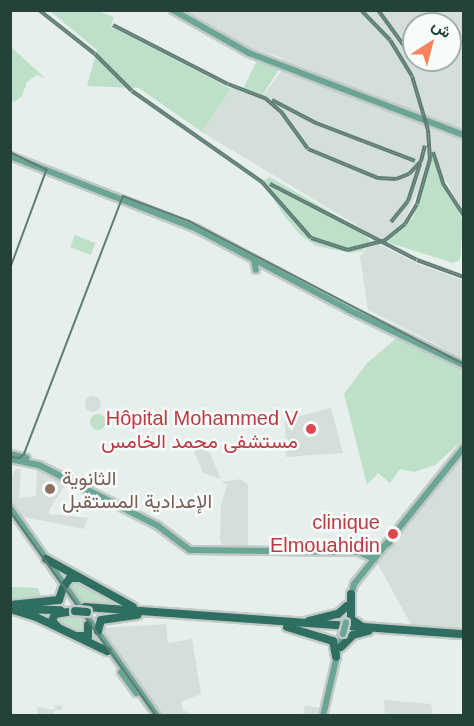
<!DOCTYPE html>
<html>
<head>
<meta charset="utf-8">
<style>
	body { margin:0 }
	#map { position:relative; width:474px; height:726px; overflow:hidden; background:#e6efeb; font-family:Helvetica,Vazirmatn,sans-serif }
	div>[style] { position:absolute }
	.built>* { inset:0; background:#d4dfda }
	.round { border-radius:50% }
	.green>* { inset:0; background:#bfe0c8; transform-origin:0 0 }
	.roads { filter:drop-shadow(2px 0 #c2cac8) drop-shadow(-2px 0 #c2cac8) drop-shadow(0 2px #c2cac8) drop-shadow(0 -2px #c2cac8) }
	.major>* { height:6px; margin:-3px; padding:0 3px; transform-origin:3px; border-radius:3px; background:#6aa596 }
	.highway>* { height:8px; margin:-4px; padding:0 4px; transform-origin:4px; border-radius:4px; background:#2f6f62 }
	.tram>* { height:1.5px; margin:-0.75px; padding:0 0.75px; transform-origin:0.75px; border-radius:0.75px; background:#5f7d75 }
	.rail>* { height:4px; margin-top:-2px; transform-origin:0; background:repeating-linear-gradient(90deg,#f7fbf9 0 4.5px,#5f7d75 0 9px); box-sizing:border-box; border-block:2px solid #5f7d75 }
	.bridges { filter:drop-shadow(2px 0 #c2cac8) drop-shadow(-2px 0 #c2cac8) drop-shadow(0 2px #c2cac8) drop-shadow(0 -2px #c2cac8) }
	.major-bridge>* { height:6px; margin:-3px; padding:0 3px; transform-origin:3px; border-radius:3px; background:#6aa596 }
	.highway-bridge>* { height:8px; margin:-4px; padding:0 4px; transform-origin:4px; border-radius:4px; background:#2f6f62 }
	.dots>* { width:16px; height:16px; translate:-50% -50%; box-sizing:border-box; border:3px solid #f7fbf9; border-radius:50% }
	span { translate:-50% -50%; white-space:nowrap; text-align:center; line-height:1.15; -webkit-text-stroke:5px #f7fbf9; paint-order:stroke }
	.health-label { font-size:20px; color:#be3a42 }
	.right { translate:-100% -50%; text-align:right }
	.education-label { font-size:20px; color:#785e54 }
	.left { translate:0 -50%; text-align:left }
	.frame { position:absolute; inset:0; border:12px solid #24423a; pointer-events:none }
	.north { position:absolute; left:402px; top:12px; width:60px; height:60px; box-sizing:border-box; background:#f7fbf9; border:2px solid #a3b1ad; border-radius:50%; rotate:36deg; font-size:16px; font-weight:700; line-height:24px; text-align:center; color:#24423a }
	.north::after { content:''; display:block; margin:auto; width:21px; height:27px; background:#f4845f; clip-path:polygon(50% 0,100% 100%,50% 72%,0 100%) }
</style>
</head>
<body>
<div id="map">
	<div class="built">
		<i style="clip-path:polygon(evenodd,181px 11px,463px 11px,463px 211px,445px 179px,438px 175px,424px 177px,404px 222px,379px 244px,420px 265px,463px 280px,463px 358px,368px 310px,360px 256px,373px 240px,358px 226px,202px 132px,232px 88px,264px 94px,284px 68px,283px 58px,240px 45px,181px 11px,414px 24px,450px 24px,450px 60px,414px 60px,414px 24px)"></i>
		<i class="round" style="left:85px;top:396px;width:16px;height:16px"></i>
		<i style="clip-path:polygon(331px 408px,343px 453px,286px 457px,285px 420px)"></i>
		<i style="clip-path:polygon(203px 438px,221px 479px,203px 473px,191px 443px)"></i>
		<i style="clip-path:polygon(463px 453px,463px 634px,412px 626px,377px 563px)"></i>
		<i style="clip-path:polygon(37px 467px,67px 482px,49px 510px,49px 514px,88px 518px,84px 529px,19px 516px,11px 504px,10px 480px,16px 469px,21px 469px,19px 498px,36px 496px)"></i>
		<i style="clip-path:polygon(241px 479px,248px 485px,248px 545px,223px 545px,220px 541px,221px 504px,227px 485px,221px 482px)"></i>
		<i style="clip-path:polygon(166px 624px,168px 643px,192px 639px,201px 694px,181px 702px,183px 710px,193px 715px,153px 715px,104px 651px,99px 628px)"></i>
		<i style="clip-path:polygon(384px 700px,431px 704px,433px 715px,385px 715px)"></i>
		<i style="clip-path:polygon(55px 705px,62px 706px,62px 710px,55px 710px,54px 715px,37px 715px,37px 707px,54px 710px)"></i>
		<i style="clip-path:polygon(305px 705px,323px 709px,321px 715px,303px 716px)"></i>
	</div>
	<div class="green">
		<i style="clip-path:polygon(50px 11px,98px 11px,114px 17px,111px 26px,231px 89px,202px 132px,139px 88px,87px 86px,97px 50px)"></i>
		<i style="clip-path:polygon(11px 47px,45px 78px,37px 75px,27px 82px,22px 96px,14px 102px,11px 101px)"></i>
		<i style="clip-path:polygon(258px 58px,280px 68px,263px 94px,243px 89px)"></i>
		<i style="clip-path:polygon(432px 156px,463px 221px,460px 260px,453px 263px,387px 242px,413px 218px)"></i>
		<i style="clip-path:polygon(270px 177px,356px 227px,371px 241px,362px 251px,351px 253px,316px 246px,300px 235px,282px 213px,263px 181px)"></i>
		<i style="left:75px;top:235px;width:22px;height:13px;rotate:21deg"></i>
		<i style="clip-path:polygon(399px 336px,463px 367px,463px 440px,435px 465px,414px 472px,400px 469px,390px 483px,378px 473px,367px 485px,344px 394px,367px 363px)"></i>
		<i class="round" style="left:90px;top:414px;width:16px;height:16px"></i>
		<i style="clip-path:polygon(70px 578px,87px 585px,135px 609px,81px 605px,65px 584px)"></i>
		<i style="clip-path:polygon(11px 587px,38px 588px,41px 597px,59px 597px,11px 604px)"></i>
		<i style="clip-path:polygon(48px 611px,79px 614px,101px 646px,33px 614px)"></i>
	</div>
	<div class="roads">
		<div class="major">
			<i style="left:173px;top:10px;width:87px;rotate:29.5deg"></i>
			<i style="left:249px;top:53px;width:230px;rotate:20.9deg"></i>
			<i style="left:10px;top:156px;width:199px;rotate:21.3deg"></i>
			<i style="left:195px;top:228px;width:174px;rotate:28deg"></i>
			<i style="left:349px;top:310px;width:127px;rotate:25.6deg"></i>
			<i style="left:254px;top:260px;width:10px;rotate:79deg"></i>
			<i style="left:10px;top:454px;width:17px;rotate:13deg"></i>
			<i style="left:10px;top:459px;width:30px;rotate:12deg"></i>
			<i style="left:39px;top:465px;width:134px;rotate:27.1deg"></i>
			<i style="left:158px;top:526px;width:40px;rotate:37deg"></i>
			<i style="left:190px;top:550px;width:169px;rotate:0.7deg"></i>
			<i style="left:359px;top:552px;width:17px;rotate:25deg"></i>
			<i style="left:10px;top:508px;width:255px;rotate:54.7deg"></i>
			<i style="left:362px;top:551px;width:13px;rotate:4deg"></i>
			<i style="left:375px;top:552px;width:17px;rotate:-33deg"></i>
			<i style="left:351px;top:596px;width:12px;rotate:-76deg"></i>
			<i style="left:354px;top:584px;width:176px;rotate:-51.2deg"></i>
			<i style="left:121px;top:672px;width:26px;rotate:54deg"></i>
			<i style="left:323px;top:716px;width:84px;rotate:-77deg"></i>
		</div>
		<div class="highway">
			<i style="left:46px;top:559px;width:99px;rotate:28.9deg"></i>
			<i style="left:65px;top:585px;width:9px;rotate:-54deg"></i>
			<i style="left:70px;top:578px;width:8px"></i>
			<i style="left:351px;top:594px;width:25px;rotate:90deg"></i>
			<i style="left:351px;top:619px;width:12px;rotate:35deg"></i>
			<i style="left:10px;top:605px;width:49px;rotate:-5.8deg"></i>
			<i style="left:59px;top:600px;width:13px;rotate:-72deg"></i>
			<i style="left:85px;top:607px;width:380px;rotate:4.1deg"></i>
			<i style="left:10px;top:609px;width:27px;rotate:17deg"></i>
			<i style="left:36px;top:617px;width:79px;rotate:25.6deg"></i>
			<i style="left:25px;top:609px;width:35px;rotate:2deg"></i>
			<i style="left:309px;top:621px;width:30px;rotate:-14deg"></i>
			<i style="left:338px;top:614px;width:12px;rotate:-42deg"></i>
			<i style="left:57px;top:626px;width:7px;rotate:-135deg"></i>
			<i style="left:52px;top:621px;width:8px;rotate:-67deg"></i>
			<i style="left:55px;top:614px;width:20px;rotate:-9deg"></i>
			<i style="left:287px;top:627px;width:48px;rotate:16.9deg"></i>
			<i style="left:333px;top:641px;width:16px;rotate:79deg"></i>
			<i style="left:98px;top:631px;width:11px;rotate:-75deg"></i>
			<i style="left:101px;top:620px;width:37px;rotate:-8deg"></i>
			<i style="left:77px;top:636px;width:11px"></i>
			<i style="left:88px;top:636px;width:11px;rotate:-90deg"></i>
			<i style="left:341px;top:647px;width:17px;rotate:-45deg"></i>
			<i style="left:353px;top:635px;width:16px;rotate:-15deg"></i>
		</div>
	</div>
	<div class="tram">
		<i style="left:10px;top:152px;width:41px;rotate:25.9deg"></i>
		<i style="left:47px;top:170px;width:107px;rotate:110.3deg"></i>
		<i style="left:10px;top:457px;width:10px;rotate:6deg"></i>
		<i style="left:20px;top:458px;width:6px;rotate:-45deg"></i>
		<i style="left:24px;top:454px;width:276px;rotate:-69deg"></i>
		<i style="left:123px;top:196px;width:71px;rotate:20.7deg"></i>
		<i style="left:189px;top:221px;width:310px;rotate:27.5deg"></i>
		<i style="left:10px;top:511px;width:252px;rotate:54.4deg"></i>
	</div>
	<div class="rail">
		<i style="left:39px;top:10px;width:71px;rotate:38.2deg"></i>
		<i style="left:95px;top:54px;width:52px;rotate:45deg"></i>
		<i style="left:132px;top:91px;width:159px;rotate:35deg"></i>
		<i style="left:262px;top:182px;width:74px;rotate:48.8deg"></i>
		<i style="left:311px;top:238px;width:38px;rotate:18deg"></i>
		<i style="left:347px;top:250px;width:38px;rotate:-14deg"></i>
		<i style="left:384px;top:241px;width:27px;rotate:-39deg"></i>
		<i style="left:405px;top:224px;width:23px;rotate:-59deg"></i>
		<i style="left:417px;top:204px;width:47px;rotate:-73.9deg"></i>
		<i style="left:430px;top:159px;width:29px;rotate:-94deg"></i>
		<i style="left:428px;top:130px;width:56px;rotate:-106.5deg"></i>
		<i style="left:412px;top:76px;width:42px;rotate:-121.4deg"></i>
		<i style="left:390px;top:40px;width:42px;rotate:-134deg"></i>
		<i style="left:378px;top:10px;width:54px;rotate:54deg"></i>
		<i style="left:113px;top:25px;width:129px;rotate:27.2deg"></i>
		<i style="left:228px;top:84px;width:40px;rotate:21deg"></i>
		<i style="left:265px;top:98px;width:23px;rotate:41deg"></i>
		<i style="left:282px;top:113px;width:44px;rotate:54.2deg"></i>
		<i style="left:308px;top:149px;width:76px;rotate:22.5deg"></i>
		<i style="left:378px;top:178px;width:18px;rotate:3deg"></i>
		<i style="left:396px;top:179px;width:14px;rotate:-21deg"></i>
		<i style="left:409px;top:174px;width:18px;rotate:-47deg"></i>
		<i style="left:421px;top:161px;width:16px;rotate:-76deg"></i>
		<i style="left:272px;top:100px;width:50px;rotate:27.6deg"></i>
		<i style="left:316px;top:123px;width:106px;rotate:21deg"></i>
		<i style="left:433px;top:152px;width:35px;rotate:72deg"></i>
		<i style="left:444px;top:185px;width:37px;rotate:57deg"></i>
		<i style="left:270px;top:184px;width:165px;rotate:27.3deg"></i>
		<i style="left:417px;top:260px;width:50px;rotate:19.9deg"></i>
		<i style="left:391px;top:222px;width:27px;rotate:-51deg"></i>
		<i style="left:408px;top:201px;width:39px;rotate:-72deg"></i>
	</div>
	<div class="bridges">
		<div class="major-bridge">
			<i style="left:343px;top:634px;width:12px;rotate:-76deg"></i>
		</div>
		<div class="highway-bridge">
			<i style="left:75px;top:611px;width:12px;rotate:5deg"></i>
		</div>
	</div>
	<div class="dots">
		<i style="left:311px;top:429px;background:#e0444e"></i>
		<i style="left:50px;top:489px;background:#8d6e63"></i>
		<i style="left:393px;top:534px;background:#e0444e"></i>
	</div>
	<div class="health-label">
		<span class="right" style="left:298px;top:430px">Hôpital Mohammed V<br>مستشفى محمد الخامس</span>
		<span class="right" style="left:380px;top:534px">clinique<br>Elmouahidin</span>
	</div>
	<div class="education-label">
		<span class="left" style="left:62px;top:490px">الثانوية<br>الإعدادية المستقبل</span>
	</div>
	<div class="frame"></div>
	<div class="north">ش</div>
</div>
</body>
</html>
